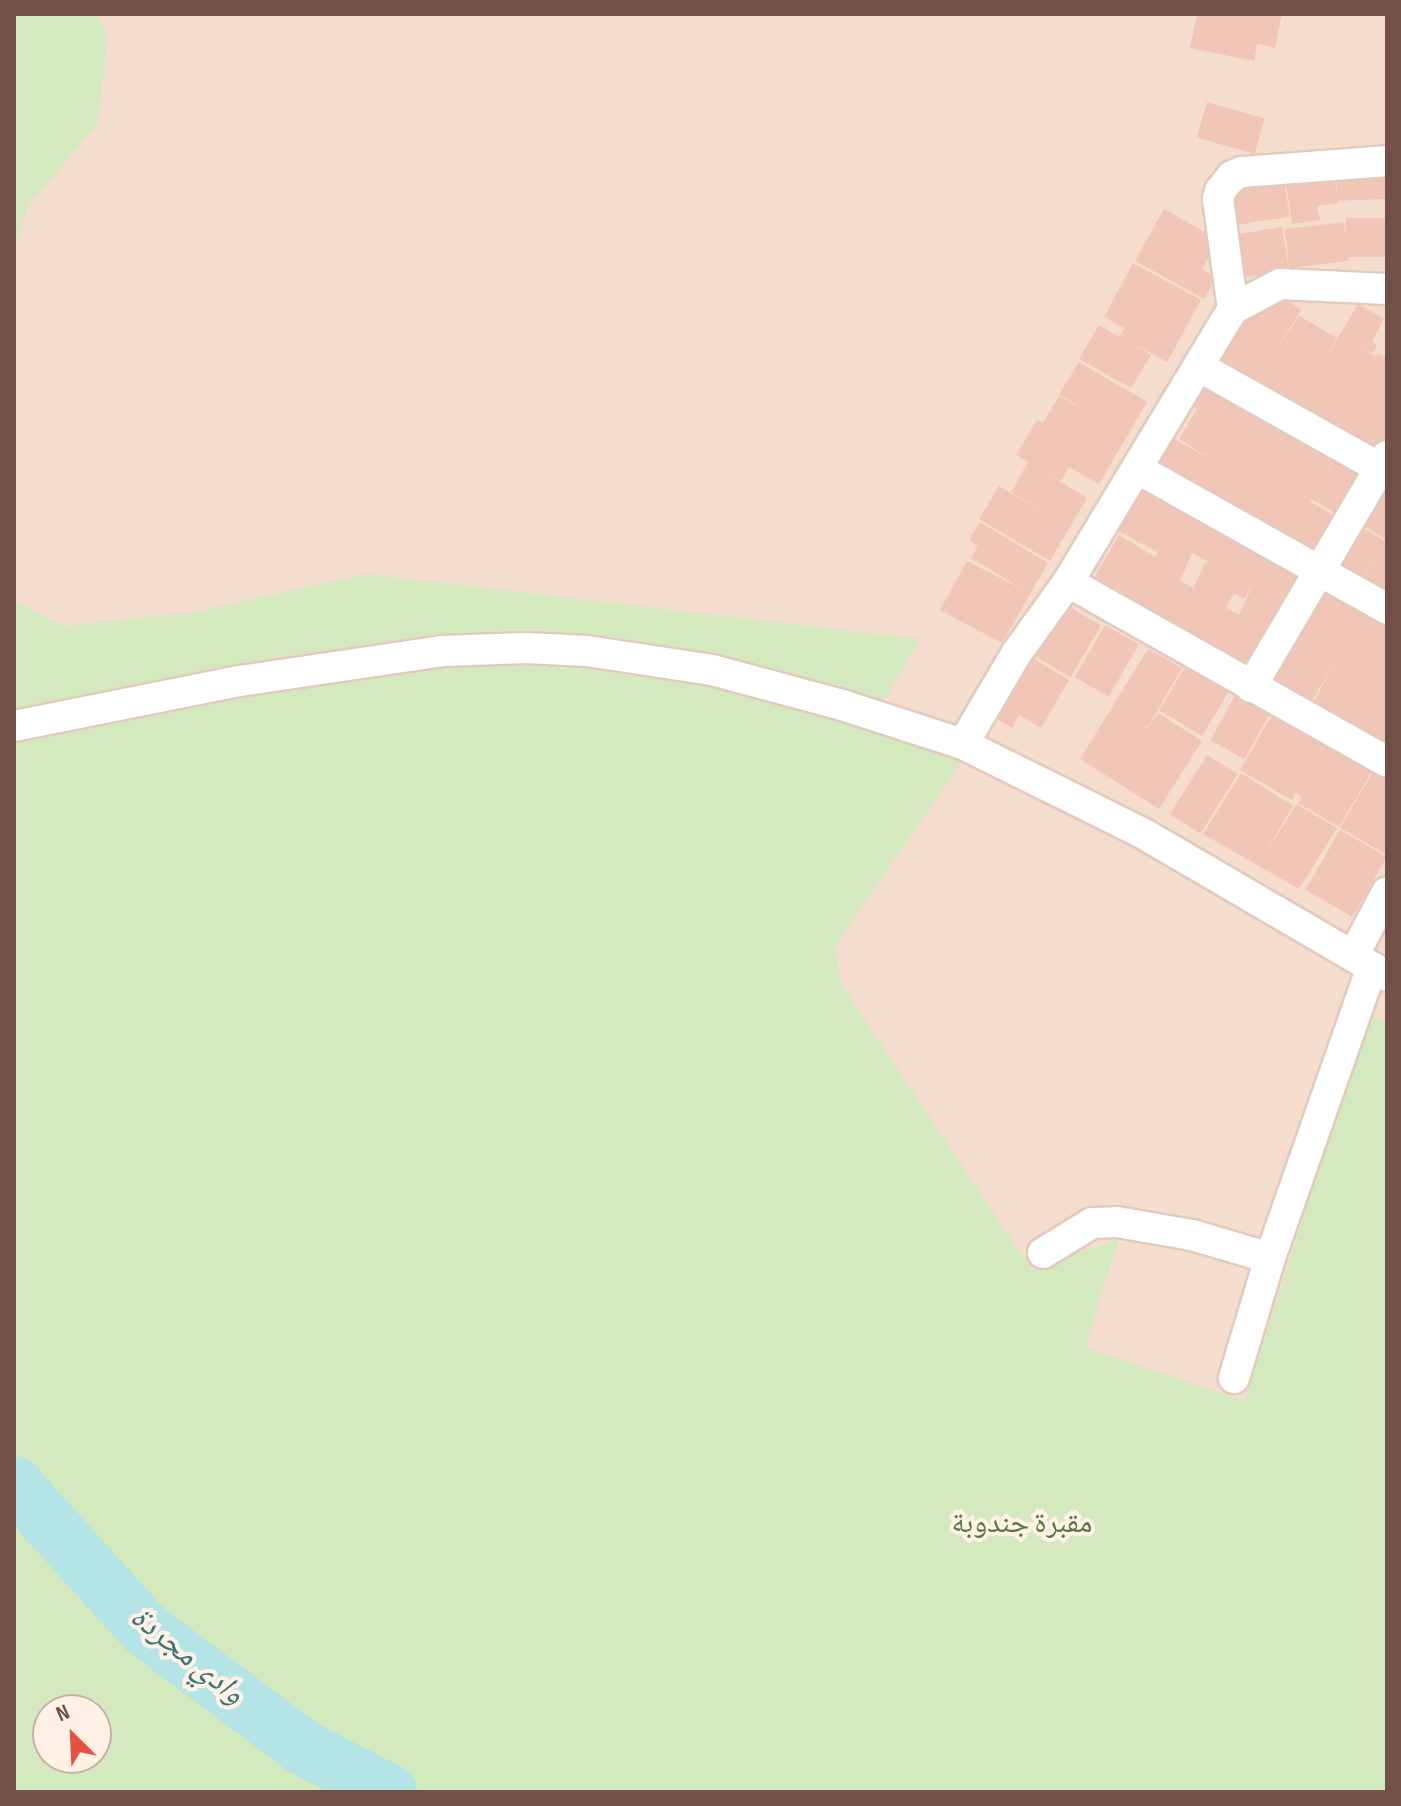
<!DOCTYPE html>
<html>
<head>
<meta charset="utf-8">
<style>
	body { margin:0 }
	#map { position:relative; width:1401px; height:1806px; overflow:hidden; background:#fcedde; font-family:"Sofia Sans Condensed","Noto Naskh Arabic",sans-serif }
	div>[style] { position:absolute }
	.residential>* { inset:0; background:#f4ddcd }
	.green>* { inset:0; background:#d5e9be }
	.river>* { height:56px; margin:-28px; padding:0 28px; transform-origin:28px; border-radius:28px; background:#b4e4e5 }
	.building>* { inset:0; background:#f2c6b6; transform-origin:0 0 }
	.roads { filter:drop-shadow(2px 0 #e2cabe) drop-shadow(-2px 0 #e2cabe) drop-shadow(0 2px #e2cabe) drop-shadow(0 -2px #e2cabe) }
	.minor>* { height:30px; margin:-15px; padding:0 15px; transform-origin:15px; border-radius:15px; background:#fff }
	span { translate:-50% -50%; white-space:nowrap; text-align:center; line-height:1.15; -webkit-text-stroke:8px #fff1e5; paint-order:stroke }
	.park-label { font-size:30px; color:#57783f }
	.water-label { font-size:32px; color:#3b7678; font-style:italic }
	.frame { position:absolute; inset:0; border:16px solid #725047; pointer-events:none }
	.north { position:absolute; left:32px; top:1694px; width:80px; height:80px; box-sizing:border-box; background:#fff1e5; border:2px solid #c7b1a6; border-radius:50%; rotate:336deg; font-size:22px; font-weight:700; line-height:32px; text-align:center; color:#725047 }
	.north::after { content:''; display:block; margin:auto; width:28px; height:36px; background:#e85142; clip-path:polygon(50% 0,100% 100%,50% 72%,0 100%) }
</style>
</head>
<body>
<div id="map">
	<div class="residential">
		<i style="clip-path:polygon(14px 14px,1387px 14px,1387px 1792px,656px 1792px,14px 1378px)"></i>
	</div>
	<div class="green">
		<i style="clip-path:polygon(14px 14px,96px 14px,108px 35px,98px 123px,27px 208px,14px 255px)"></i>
		<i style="clip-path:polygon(evenodd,367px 574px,920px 639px,874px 719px,966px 755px,835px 946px,842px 985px,1032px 1270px,1119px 1239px,1085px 1347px,1245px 1401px,1368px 1013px,1387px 1023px,1387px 1792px,14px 1792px,14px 599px,62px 626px,194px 612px,367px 574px,48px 1710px,96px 1710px,96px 1758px,48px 1758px,48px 1710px)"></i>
	</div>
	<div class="river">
		<i style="left:14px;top:1484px;width:197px;rotate:47.9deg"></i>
		<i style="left:146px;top:1630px;width:197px;rotate:36.8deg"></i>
		<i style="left:304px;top:1748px;width:96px;rotate:27.4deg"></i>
	</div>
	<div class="building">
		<i style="clip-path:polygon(1197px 14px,1282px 14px,1275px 48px,1257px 44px,1254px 61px,1190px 48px)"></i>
		<i style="left:1207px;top:102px;width:60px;height:37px;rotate:16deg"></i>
		<i style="left:1386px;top:163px;width:36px;height:50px;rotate:88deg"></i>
		<i style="clip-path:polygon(1333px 169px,1338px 203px,1317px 206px,1320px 220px,1292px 224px,1285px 176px)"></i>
		<i style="left:1284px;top:180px;width:37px;height:57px;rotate:81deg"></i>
		<i style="clip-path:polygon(1164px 209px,1218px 239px,1202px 269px,1216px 277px,1204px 299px,1135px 261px)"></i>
		<i style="left:1387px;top:218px;width:39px;height:41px;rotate:90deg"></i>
		<i style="left:1344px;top:222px;width:39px;height:60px;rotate:83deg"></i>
		<i style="left:1282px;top:227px;width:44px;height:52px;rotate:81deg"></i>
		<i style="clip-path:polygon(1133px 263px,1201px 300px,1167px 362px,1134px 344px,1151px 355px,1131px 388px,1079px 359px,1099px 325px,1119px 337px,1124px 328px,1104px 317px)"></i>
		<i style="clip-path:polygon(1285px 298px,1301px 310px,1274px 354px,1299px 316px,1337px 338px,1316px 375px,1358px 304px,1384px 319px,1372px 342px,1377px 345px,1373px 353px,1360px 347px,1376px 356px,1378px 353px,1387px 358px,1387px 451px,1352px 447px,1358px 436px,1337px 424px,1328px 438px,1204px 364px,1236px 311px)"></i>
		<i style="clip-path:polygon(1079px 362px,1147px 402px,1099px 484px,1069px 467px,1061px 481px,1043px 471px,1087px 498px,1050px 561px,979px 519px,999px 486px,1051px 517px,1011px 492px,1028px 462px,1016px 455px,1037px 420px,1043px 423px,1059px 396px,1085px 410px,1059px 394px)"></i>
		<i style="clip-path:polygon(1200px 379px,1336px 454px,1320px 482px,1336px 456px,1373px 476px,1349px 520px,1311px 499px,1310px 502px,1345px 521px,1321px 566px,1214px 509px,1220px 496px,1213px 508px,1146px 468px,1166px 434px,1213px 461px,1179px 439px,1197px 409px,1186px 402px)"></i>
		<i style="clip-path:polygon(1387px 478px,1387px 540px,1353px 520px)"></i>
		<i style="clip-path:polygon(evenodd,1142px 482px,1315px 573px,1258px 674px,1092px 581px,1119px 535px,1155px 557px,1158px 552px,1114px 529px,1142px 482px,1192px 553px,1209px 562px,1205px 563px,1193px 588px,1180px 581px,1192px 553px,1142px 482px,1253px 584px,1239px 615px,1226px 608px,1234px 593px,1244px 599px,1253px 584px)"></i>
		<i style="clip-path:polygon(1352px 521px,1387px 542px,1387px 604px,1358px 588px,1378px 554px,1357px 587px,1325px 567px)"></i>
		<i style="clip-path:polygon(980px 522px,1048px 563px,1002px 643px,940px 610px,967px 561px,1024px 590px,971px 558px,978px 546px,969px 540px)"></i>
		<i style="clip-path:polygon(1319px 575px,1387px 620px,1387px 744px,1313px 703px,1338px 656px,1312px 701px,1262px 673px)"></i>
		<i style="left:1060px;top:601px;width:48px;height:60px;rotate:31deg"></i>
		<i style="left:1105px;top:625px;width:39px;height:60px;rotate:30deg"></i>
		<i style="clip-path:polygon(1148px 649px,1182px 668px,1148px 727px,1139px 723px,1147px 728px,1145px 732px,1158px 713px,1202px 741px,1159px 809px,1080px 759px)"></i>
		<i style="clip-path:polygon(1026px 654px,1069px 680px,1041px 728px,1019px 715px,1012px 728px,990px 715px)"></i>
		<i style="left:1187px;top:664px;width:50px;height:54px;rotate:31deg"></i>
		<i style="left:1236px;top:694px;width:39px;height:53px;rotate:29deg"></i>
		<i style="clip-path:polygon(1272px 715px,1372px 771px,1339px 827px,1298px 803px,1302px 797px,1296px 793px,1292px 800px,1240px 770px)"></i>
		<i style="left:1207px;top:755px;width:36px;height:70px;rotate:32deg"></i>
		<i style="clip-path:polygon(1374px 770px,1387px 777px,1387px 855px,1340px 828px)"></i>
		<i style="clip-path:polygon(1241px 773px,1293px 806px,1263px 857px,1297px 804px,1337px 828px,1299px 889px,1203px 834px)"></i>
		<i style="left:1340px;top:830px;width:54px;height:69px;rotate:30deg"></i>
	</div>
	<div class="roads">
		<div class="minor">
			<i style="left:1233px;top:309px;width:111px;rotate:-97.8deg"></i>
			<i style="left:1218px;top:199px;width:8px;rotate:-76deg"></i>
			<i style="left:1220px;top:191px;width:19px;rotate:-51deg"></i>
			<i style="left:1232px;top:176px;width:11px;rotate:-22deg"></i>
			<i style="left:1242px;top:172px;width:145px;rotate:-4.3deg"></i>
			<i style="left:1198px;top:366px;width:217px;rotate:29.3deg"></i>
			<i style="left:1138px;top:469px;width:286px;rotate:29.3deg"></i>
			<i style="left:1068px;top:582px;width:366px;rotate:29.4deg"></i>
			<i style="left:1251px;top:687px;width:268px;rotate:-59.5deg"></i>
			<i style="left:14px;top:726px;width:230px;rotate:-11.3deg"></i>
			<i style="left:240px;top:681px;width:204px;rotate:-8.4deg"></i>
			<i style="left:442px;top:651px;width:84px;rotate:-2deg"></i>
			<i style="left:526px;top:648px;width:61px;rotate:2.8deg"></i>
			<i style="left:587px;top:651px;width:126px;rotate:8.6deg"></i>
			<i style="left:712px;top:670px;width:131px;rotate:15deg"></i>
			<i style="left:839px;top:704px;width:130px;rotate:17.9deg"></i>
			<i style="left:963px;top:744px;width:202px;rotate:26.4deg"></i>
			<i style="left:1144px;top:834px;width:281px;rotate:30.3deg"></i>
			<i style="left:963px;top:744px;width:104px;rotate:-59.5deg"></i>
			<i style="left:1016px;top:654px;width:89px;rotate:-54.2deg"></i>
			<i style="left:1068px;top:582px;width:319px;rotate:-58.9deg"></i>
			<i style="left:1233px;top:309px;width:53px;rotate:-28deg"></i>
			<i style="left:1280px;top:284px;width:107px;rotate:2.7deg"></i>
			<i style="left:1353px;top:956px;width:72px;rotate:-62deg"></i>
			<i style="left:1043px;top:1253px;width:57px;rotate:-31.5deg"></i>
			<i style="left:1092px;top:1223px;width:25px;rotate:-2deg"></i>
			<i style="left:1117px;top:1222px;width:76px;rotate:9.8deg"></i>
			<i style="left:1192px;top:1235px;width:81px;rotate:16.4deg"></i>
			<i style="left:1234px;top:1378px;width:125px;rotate:-73.3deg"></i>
			<i style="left:1270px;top:1258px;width:308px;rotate:-70.7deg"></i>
		</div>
	</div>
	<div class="park-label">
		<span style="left:1022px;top:1523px">مقبرة جندوبة</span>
	</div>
	<div class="water-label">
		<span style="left:187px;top:1656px;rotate:39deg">وادي مجردة</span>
	</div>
	<div class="frame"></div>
	<div class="north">N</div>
</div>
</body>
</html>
